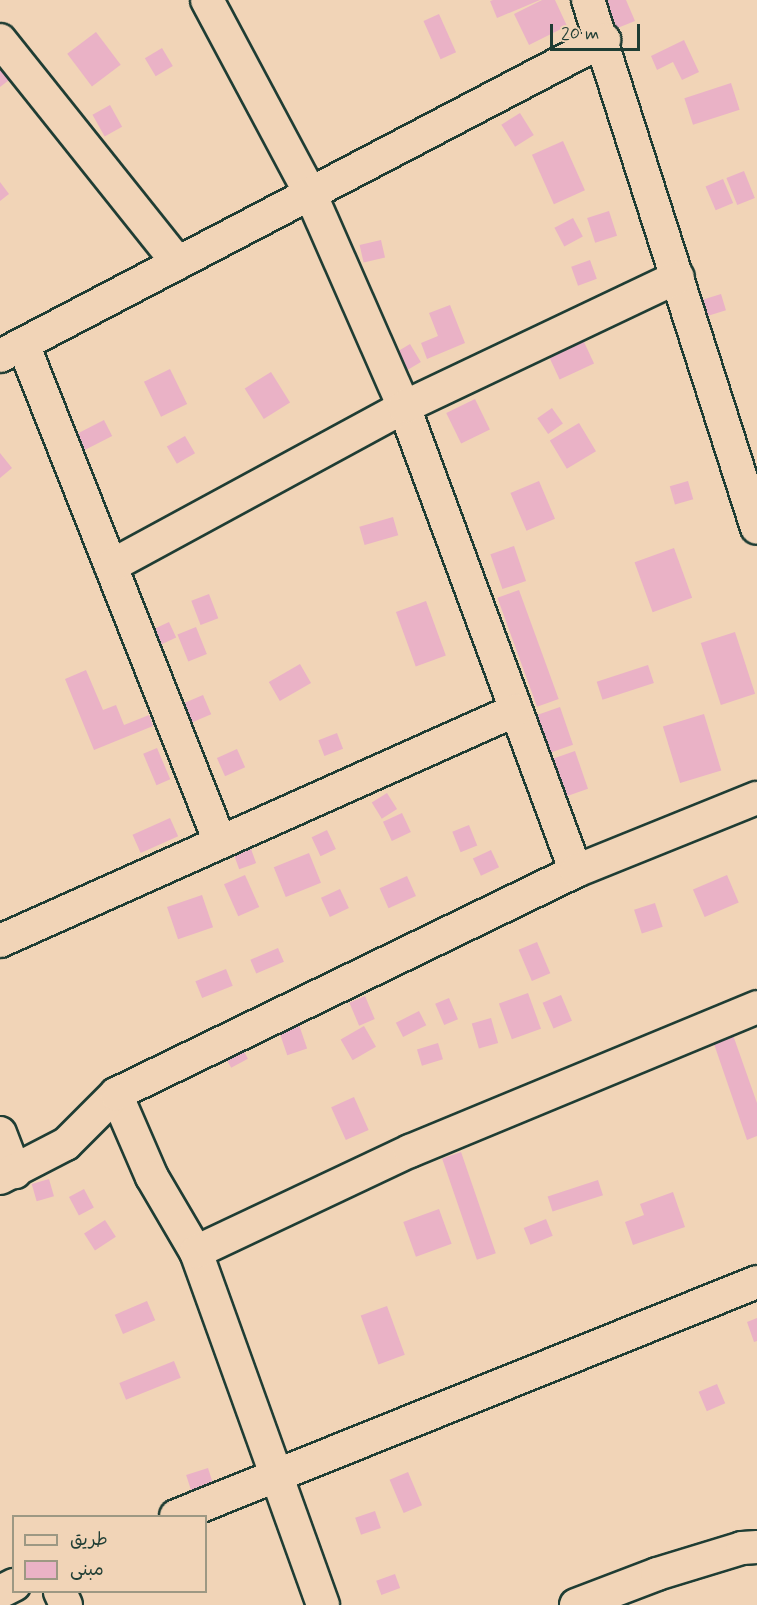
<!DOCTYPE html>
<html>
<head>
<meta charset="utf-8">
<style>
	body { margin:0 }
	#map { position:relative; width:757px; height:1605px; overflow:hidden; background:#f1d4b7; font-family:Mynerve,"Playpen Sans Arabic",sans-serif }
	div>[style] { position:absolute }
	.building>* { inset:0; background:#eab2c6; transform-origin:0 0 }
	.roads { filter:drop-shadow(2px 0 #1f3d34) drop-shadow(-2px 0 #1f3d34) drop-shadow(0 2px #1f3d34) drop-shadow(0 -2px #1f3d34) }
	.minor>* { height:32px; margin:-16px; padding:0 16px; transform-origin:16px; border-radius:16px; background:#f1d4b7 }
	span { translate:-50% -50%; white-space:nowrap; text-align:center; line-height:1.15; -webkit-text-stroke:6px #f1d4b7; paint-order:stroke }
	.legend { position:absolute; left:12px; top:1515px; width:195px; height:78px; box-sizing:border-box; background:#f1d4b7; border:2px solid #9d9883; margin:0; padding:8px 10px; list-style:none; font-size:18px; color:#1f3d34 }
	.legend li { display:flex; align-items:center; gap:12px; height:30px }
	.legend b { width:30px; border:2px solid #9d9883 }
	.scale { position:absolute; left:550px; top:24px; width:90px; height:27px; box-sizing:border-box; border:3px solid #1f3d34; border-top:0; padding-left:8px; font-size:18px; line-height:21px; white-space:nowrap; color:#1f3d34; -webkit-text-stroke:4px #f1d4b7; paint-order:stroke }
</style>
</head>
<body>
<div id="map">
	<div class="building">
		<i style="clip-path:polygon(493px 0,540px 0,497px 18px,490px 1px)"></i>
		<i style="clip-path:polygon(542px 0,555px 0,567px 26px,529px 45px,514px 14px)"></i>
		<i style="clip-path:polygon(603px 0,626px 0,635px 21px,615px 29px)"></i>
		<i style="left:439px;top:14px;width:42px;height:17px;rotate:66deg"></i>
		<i style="left:96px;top:32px;width:41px;height:36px;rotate:53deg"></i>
		<i style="clip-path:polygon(684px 40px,699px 72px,682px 80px,673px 62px,657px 70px,651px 56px)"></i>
		<i style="left:162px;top:48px;width:21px;height:20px;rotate:59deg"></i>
		<i style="clip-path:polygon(0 60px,13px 77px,0 87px)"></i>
		<i style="left:731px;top:83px;width:28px;height:49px;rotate:72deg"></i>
		<i style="left:110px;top:105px;width:25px;height:20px;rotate:61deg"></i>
		<i style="left:520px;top:113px;width:26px;height:22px;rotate:58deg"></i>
		<i style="left:563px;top:141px;width:54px;height:34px;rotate:66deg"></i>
		<i style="left:744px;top:171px;width:29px;height:19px;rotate:68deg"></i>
		<i style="left:723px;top:179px;width:26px;height:19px;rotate:67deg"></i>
		<i style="clip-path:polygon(0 182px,9px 194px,0 201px)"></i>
		<i style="left:609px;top:211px;width:26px;height:23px;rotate:72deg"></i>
		<i style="left:573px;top:218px;width:21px;height:21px;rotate:62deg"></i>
		<i style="left:381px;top:240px;width:18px;height:22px;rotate:77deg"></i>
		<i style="left:590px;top:260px;width:20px;height:20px;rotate:70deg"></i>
		<i style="left:721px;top:294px;width:17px;height:21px;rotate:73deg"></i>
		<i style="clip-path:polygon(450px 305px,465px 343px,427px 359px,421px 343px,438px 336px,429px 313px)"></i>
		<i style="left:578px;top:329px;width:38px;height:38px;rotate:65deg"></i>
		<i style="left:410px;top:344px;width:21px;height:19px;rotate:59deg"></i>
		<i style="left:170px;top:369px;width:39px;height:29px;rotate:64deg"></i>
		<i style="left:271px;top:372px;width:36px;height:31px;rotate:58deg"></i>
		<i style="left:475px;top:399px;width:34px;height:32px;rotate:64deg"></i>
		<i style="left:552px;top:408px;width:19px;height:18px;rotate:55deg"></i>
		<i style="left:104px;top:420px;width:18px;height:45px;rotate:63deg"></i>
		<i style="left:579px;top:423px;width:33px;height:34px;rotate:59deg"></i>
		<i style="left:185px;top:436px;width:20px;height:21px;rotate:60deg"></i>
		<i style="clip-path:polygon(0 453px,12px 468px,0 478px)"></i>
		<i style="left:539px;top:481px;width:41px;height:31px;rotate:67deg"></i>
		<i style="left:688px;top:481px;width:19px;height:19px;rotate:74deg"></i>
		<i style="left:393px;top:517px;width:19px;height:35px;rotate:74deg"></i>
		<i style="left:514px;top:546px;width:37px;height:25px;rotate:71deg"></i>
		<i style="left:674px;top:548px;width:53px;height:42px;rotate:70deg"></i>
		<i style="left:519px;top:590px;width:116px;height:23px;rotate:70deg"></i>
		<i style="left:209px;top:594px;width:26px;height:19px;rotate:69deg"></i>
		<i style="left:426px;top:601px;width:58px;height:32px;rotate:70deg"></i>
		<i style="left:169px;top:622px;width:17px;height:19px;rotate:65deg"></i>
		<i style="left:196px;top:627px;width:29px;height:20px;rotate:68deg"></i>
		<i style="left:735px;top:632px;width:65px;height:36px;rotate:72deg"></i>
		<i style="left:300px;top:664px;width:22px;height:36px;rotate:60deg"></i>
		<i style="left:648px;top:665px;width:19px;height:54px;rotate:72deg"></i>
		<i style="clip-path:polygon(86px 670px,103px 710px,116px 705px,124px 725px,149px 715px,153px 726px,94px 750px,65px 679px)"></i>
		<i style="left:203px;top:695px;width:21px;height:23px;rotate:67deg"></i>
		<i style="left:560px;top:707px;width:40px;height:25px;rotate:71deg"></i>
		<i style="left:704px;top:714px;width:59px;height:43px;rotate:73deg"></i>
		<i style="left:337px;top:733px;width:17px;height:20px;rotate:69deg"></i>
		<i style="left:157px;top:748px;width:34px;height:15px;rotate:67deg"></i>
		<i style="left:237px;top:749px;width:20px;height:22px;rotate:66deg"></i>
		<i style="left:575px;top:751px;width:40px;height:25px;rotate:71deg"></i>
		<i style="left:387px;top:793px;width:19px;height:18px;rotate:58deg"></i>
		<i style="left:402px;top:813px;width:21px;height:21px;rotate:65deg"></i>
		<i style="left:170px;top:818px;width:20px;height:41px;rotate:66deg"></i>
		<i style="left:469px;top:825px;width:22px;height:18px;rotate:68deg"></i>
		<i style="left:327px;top:830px;width:21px;height:17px;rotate:65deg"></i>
		<i style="left:251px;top:849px;width:15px;height:18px;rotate:70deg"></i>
		<i style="left:491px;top:850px;width:19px;height:20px;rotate:65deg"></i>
		<i style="left:309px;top:853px;width:32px;height:38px;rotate:68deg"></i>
		<i style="left:245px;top:875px;width:35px;height:23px;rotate:66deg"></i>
		<i style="left:727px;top:875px;width:30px;height:37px;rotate:67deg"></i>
		<i style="left:407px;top:876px;width:22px;height:30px;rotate:66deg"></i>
		<i style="left:340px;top:889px;width:21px;height:21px;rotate:65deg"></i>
		<i style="left:202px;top:895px;width:34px;height:37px;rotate:71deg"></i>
		<i style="left:655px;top:903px;width:25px;height:22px;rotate:72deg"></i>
		<i style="left:537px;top:942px;width:34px;height:20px;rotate:67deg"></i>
		<i style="left:278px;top:948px;width:15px;height:30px;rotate:67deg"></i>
		<i style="left:226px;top:969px;width:18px;height:33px;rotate:68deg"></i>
		<i style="left:528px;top:993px;width:38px;height:31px;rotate:70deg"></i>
		<i style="left:561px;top:995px;width:28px;height:20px;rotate:67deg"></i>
		<i style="left:365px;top:996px;width:25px;height:17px;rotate:67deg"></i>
		<i style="left:449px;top:998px;width:23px;height:15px;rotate:67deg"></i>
		<i style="left:419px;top:1011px;width:16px;height:26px;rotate:63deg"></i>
		<i style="left:491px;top:1018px;width:26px;height:20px;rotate:74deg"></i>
		<i style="left:298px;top:1022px;width:28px;height:21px;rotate:71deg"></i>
		<i style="left:364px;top:1026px;width:24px;height:27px;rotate:60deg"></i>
		<i style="clip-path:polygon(733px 1035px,757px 1103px,757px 1136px,747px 1140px,713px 1041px)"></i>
		<i style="left:239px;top:1042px;width:19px;height:19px;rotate:62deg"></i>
		<i style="left:438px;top:1043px;width:17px;height:22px;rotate:73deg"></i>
		<i style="left:354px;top:1097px;width:36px;height:25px;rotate:66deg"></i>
		<i style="left:461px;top:1152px;width:107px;height:20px;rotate:71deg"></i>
		<i style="left:49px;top:1179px;width:18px;height:18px;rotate:74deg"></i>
		<i style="left:598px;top:1180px;width:16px;height:53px;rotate:72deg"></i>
		<i style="left:84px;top:1189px;width:21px;height:17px;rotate:62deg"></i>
		<i style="clip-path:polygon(673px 1192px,685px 1227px,633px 1245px,625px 1222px,644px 1215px,640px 1204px)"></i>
		<i style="left:439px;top:1209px;width:37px;height:38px;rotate:70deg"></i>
		<i style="left:546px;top:1219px;width:18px;height:24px;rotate:68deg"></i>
		<i style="left:105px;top:1220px;width:20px;height:25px;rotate:57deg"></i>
		<i style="left:147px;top:1301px;width:21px;height:35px;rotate:67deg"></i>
		<i style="left:387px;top:1306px;width:52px;height:28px;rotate:70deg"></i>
		<i style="clip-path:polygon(757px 1318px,757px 1341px,754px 1342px,747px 1322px)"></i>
		<i style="left:174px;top:1361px;width:18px;height:59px;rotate:68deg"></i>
		<i style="left:717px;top:1384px;width:21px;height:20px;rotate:67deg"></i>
		<i style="left:208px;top:1468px;width:22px;height:23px;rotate:72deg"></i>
		<i style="left:408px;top:1472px;width:36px;height:20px;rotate:67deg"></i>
		<i style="left:375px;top:1511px;width:18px;height:21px;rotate:71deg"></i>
		<i style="left:395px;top:1574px;width:15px;height:20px;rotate:70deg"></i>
	</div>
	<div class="roads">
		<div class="minor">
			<i style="left:207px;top:0;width:219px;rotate:61.9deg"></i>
			<i style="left:310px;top:193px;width:234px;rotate:66.3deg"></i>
			<i style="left:404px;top:407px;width:495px;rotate:69.7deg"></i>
			<i style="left:588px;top:0;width:554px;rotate:72.25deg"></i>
			<i style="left:0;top:40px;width:285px;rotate:51.4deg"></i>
			<i style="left:23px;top:344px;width:536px;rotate:68.42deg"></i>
			<i style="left:0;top:356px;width:682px;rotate:-27.62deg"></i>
			<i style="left:111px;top:566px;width:333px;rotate:-28.5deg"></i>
			<i style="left:404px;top:407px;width:303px;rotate:-25.4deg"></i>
			<i style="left:0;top:941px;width:565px;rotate:-24.12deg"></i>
			<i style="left:116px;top:1094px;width:90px;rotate:66.6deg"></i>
			<i style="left:152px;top:1177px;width:87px;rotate:59.6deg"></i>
			<i style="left:196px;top:1252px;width:375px;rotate:70.2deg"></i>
			<i style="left:0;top:1133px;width:42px;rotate:69deg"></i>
			<i style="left:0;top:1178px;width:74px;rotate:-27.3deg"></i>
			<i style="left:66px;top:1144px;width:71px;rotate:-45deg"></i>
			<i style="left:116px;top:1094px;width:511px;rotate:-25.86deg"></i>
			<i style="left:576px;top:871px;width:195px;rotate:-22deg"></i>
			<i style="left:196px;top:1252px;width:237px;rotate:-25.3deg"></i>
			<i style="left:410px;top:1151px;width:376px;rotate:-22.5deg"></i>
			<i style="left:176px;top:1516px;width:626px;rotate:-21.94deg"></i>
			<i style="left:0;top:1592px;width:16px;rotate:-27deg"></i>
			<i style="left:60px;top:1592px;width:14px;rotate:65deg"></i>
			<i style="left:576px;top:1605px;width:87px;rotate:-20.9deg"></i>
			<i style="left:657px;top:1574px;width:89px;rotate:-17deg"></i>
			<i style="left:742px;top:1548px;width:15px;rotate:-4deg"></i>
		</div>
	</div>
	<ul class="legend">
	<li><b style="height:8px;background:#f1d4b7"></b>طريق</li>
	<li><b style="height:16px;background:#eab2c6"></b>مبنى</li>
	</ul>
	<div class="scale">20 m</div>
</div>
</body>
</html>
